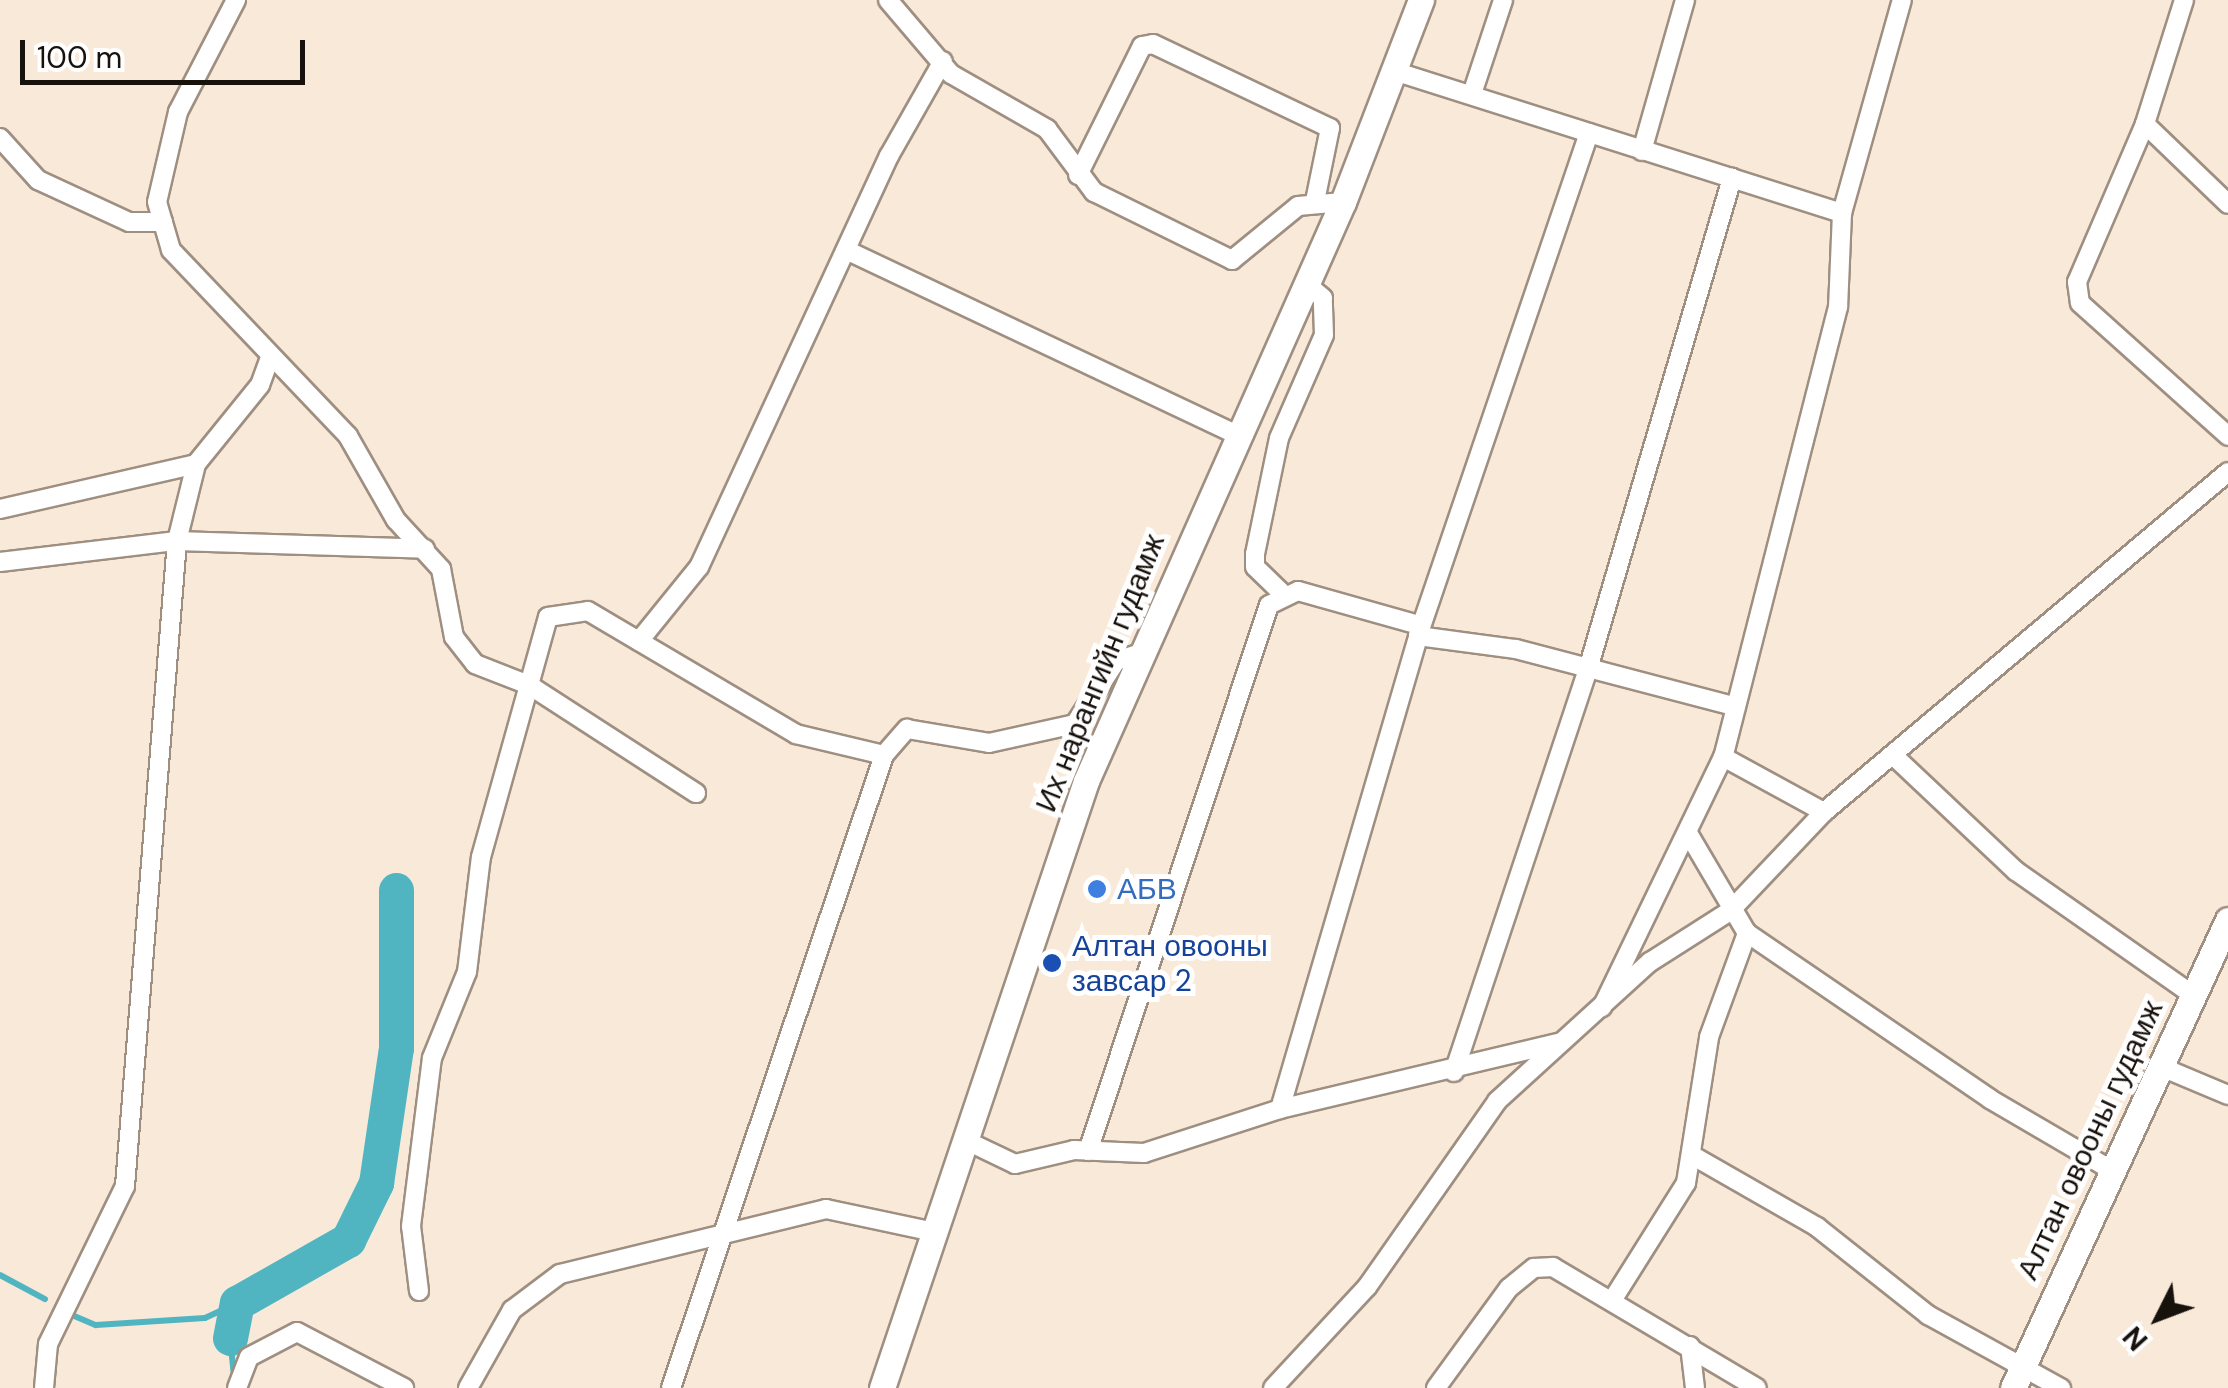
<!DOCTYPE html>
<html>
<head>
<meta charset="utf-8">
<style>
	body { margin:0 }
	#map { position:relative; width:2228px; height:1388px; overflow:hidden; background:#f9e9d9; font-family:"DM Sans",sans-serif }
	div>[style] { position:absolute }
	.stream>* { height:6px; margin:-3px; padding:0 3px; transform-origin:3px; border-radius:3px; background:#50b5c1 }
	.river>* { height:35px; margin:-17.5px; padding:0 17.5px; transform-origin:17.5px; border-radius:17.5px; background:#50b5c1 }
	.roads { filter:drop-shadow(2px 0 #9e8f81) drop-shadow(-2px 0 #9e8f81) drop-shadow(0 2px #9e8f81) drop-shadow(0 -2px #9e8f81) }
	.street>* { height:18px; margin:-9px; padding:0 9px; transform-origin:9px; border-radius:9px; background:#fff }
	.secondary>* { height:25px; margin:-12.5px; padding:0 12.5px; transform-origin:12.5px; border-radius:12.5px; background:#fff }
	.dots>* { width:28px; height:28px; translate:-50% -50%; box-sizing:border-box; border:5px solid #fff; border-radius:50% }
	span { translate:-50% -50%; white-space:nowrap; text-align:center; line-height:1.15; -webkit-text-stroke:10px #fff; paint-order:stroke }
	.street-label { font-size:30px; color:#18120d }
	.shop-label { font-size:30px; color:#366cbe }
	.left { translate:0 -50%; text-align:left }
	.transit-label { font-size:30px; color:#164399 }
	.north { position:absolute; left:2108px; top:1268px; width:100px; height:100px; -webkit-text-stroke:8px #fff; paint-order:stroke; rotate:228deg; font-size:28px; font-weight:700; line-height:40px; text-align:center; color:#18120d }
	.north::after { content:''; display:block; margin:auto; width:35px; height:45px; background:#18120d; clip-path:polygon(50% 0,100% 100%,50% 72%,0 100%) }
	.scale { position:absolute; left:20px; top:40px; width:285px; height:45px; box-sizing:border-box; border:5px solid #18120d; border-top:0; padding-left:12px; font-size:30px; line-height:35px; white-space:nowrap; color:#18120d; -webkit-text-stroke:8px #fff; paint-order:stroke }
</style>
</head>
<body>
<div id="map">
	<div class="stream">
		<i style="left:0;top:1275px;width:51px;rotate:28.1deg"></i>
		<i style="left:72px;top:1315px;width:26px;rotate:23deg"></i>
		<i style="left:96px;top:1325px;width:109px;rotate:-3.7deg"></i>
		<i style="left:205px;top:1318px;width:35px;rotate:-25deg"></i>
		<i style="left:230px;top:1338px;width:39px;rotate:84deg"></i>
	</div>
	<div class="river">
		<i style="left:230px;top:1338px;width:36px;rotate:-79deg"></i>
		<i style="left:237px;top:1303px;width:128px;rotate:-29.6deg"></i>
		<i style="left:348px;top:1240px;width:64px;rotate:-63.8deg"></i>
		<i style="left:376px;top:1183px;width:136px;rotate:-81.6deg"></i>
		<i style="left:396px;top:1048px;width:158px;rotate:-90deg"></i>
	</div>
	<div class="roads">
		<div class="street">
			<i style="left:236px;top:0;width:126px;rotate:117.4deg"></i>
			<i style="left:178px;top:112px;width:92px;rotate:103.1deg"></i>
			<i style="left:157px;top:202px;width:50px;rotate:73.7deg"></i>
			<i style="left:171px;top:250px;width:257px;rotate:46.4deg"></i>
			<i style="left:348px;top:436px;width:97px;rotate:60.3deg"></i>
			<i style="left:396px;top:520px;width:67px;rotate:47.4deg"></i>
			<i style="left:441px;top:569px;width:69px;rotate:79.2deg"></i>
			<i style="left:454px;top:637px;width:34px;rotate:52deg"></i>
			<i style="left:475px;top:664px;width:58px;rotate:21.3deg"></i>
			<i style="left:529px;top:685px;width:199px;rotate:32.9deg"></i>
			<i style="left:888px;top:0;width:97px;rotate:49.6deg"></i>
			<i style="left:951px;top:74px;width:111px;rotate:29.8deg"></i>
			<i style="left:1047px;top:129px;width:79px;rotate:53.3deg"></i>
			<i style="left:1094px;top:192px;width:154px;rotate:26.2deg"></i>
			<i style="left:1232px;top:260px;width:85px;rotate:-39.3deg"></i>
			<i style="left:1298px;top:206px;width:45px;rotate:-5.1deg"></i>
			<i style="left:2184px;top:0;width:130px;rotate:107.5deg"></i>
			<i style="left:2145px;top:124px;width:172px;rotate:113.3deg"></i>
			<i style="left:2077px;top:282px;width:21px;rotate:82deg"></i>
			<i style="left:2080px;top:303px;width:199px;rotate:41.9deg"></i>
			<i style="left:1397px;top:72px;width:467px;rotate:17.6deg"></i>
			<i style="left:1842px;top:213px;width:94px;rotate:92.4deg"></i>
			<i style="left:1838px;top:307px;width:464px;rotate:104.3deg"></i>
			<i style="left:1723px;top:757px;width:278px;rotate:115.8deg"></i>
			<i style="left:1472px;top:94px;width:99px;rotate:-71.7deg"></i>
			<i style="left:2145px;top:124px;width:115px;rotate:43.9deg"></i>
			<i style="left:1589px;top:133px;width:531px;rotate:108.78deg"></i>
			<i style="left:1418px;top:636px;width:99px;rotate:7.6deg"></i>
			<i style="left:1516px;top:649px;width:225px;rotate:14.7deg"></i>
			<i style="left:0;top:138px;width:57px;rotate:47.9deg"></i>
			<i style="left:38px;top:180px;width:100px;rotate:24.8deg"></i>
			<i style="left:129px;top:222px;width:34px"></i>
			<i style="left:1642px;top:151px;width:157px;rotate:-74.1deg"></i>
			<i style="left:1078px;top:175px;width:144px;rotate:-63.6deg"></i>
			<i style="left:1142px;top:46px;width:11px;rotate:-10deg"></i>
			<i style="left:1153px;top:44px;width:196px;rotate:25.4deg"></i>
			<i style="left:1330px;top:128px;width:75px;rotate:101.6deg"></i>
			<i style="left:1842px;top:213px;width:221px;rotate:-74.3deg"></i>
			<i style="left:846px;top:250px;width:433px;rotate:25.3deg"></i>
			<i style="left:0;top:509px;width:201px;rotate:-12.9deg"></i>
			<i style="left:196px;top:464px;width:102px;rotate:-51deg"></i>
			<i style="left:260px;top:385px;width:29px;rotate:-70deg"></i>
			<i style="left:0;top:562px;width:178px;rotate:-6.8deg"></i>
			<i style="left:177px;top:541px;width:248px;rotate:1.8deg"></i>
			<i style="left:1282px;top:593px;width:37px;rotate:-136deg"></i>
			<i style="left:1255px;top:567px;width:13px;rotate:-90deg"></i>
			<i style="left:1255px;top:554px;width:118px;rotate:-78.3deg"></i>
			<i style="left:1279px;top:438px;width:112px;rotate:-66.4deg"></i>
			<i style="left:1324px;top:335px;width:37px;rotate:-92deg"></i>
			<i style="left:1323px;top:298px;width:23px;rotate:-140deg"></i>
			<i style="left:639px;top:641px;width:95px;rotate:-51deg"></i>
			<i style="left:699px;top:567px;width:453px;rotate:-65.2deg"></i>
			<i style="left:889px;top:156px;width:109px;rotate:-60.4deg"></i>
			<i style="left:1723px;top:757px;width:115px;rotate:28.6deg"></i>
			<i style="left:1896px;top:758px;width:165px;rotate:43.3deg"></i>
			<i style="left:2016px;top:871px;width:216px;rotate:35deg"></i>
			<i style="left:1688px;top:833px;width:116px;rotate:59.5deg"></i>
			<i style="left:1747px;top:933px;width:294px;rotate:34.3deg"></i>
			<i style="left:1990px;top:1099px;width:137px;rotate:30.3deg"></i>
			<i style="left:2159px;top:1066px;width:75px;rotate:22.8deg"></i>
			<i style="left:1454px;top:1072px;width:425px;rotate:-71.6deg"></i>
			<i style="left:1588px;top:669px;width:512px;rotate:-73.65deg"></i>
			<i style="left:1280px;top:1109px;width:493px;rotate:-73.7deg"></i>
			<i style="left:967px;top:1141px;width:53px;rotate:25.6deg"></i>
			<i style="left:1015px;top:1164px;width:61px;rotate:-13.3deg"></i>
			<i style="left:1074px;top:1150px;width:70px;rotate:2.5deg"></i>
			<i style="left:1144px;top:1153px;width:143px;rotate:-17.9deg"></i>
			<i style="left:1280px;top:1109px;width:286px;rotate:-13.4deg"></i>
			<i style="left:1088px;top:1151px;width:575px;rotate:-71.66deg"></i>
			<i style="left:1269px;top:605px;width:32px;rotate:-26deg"></i>
			<i style="left:1298px;top:591px;width:126px;rotate:15.7deg"></i>
			<i style="left:1695px;top:1157px;width:141px;rotate:29.8deg"></i>
			<i style="left:1817px;top:1227px;width:142px;rotate:38.4deg"></i>
			<i style="left:1928px;top:1315px;width:152px;rotate:28.8deg"></i>
			<i style="left:419px;top:1291px;width:65px;rotate:-97deg"></i>
			<i style="left:411px;top:1226px;width:169px;rotate:-82.9deg"></i>
			<i style="left:432px;top:1058px;width:93px;rotate:-67.9deg"></i>
			<i style="left:467px;top:972px;width:116px;rotate:-83.1deg"></i>
			<i style="left:481px;top:857px;width:249px;rotate:-74.4deg"></i>
			<i style="left:548px;top:617px;width:40px;rotate:-8.5deg"></i>
			<i style="left:588px;top:611px;width:242px;rotate:30.6deg"></i>
			<i style="left:796px;top:734px;width:90px;rotate:13.4deg"></i>
			<i style="left:1613px;top:1299px;width:137px;rotate:-57.8deg"></i>
			<i style="left:1686px;top:1183px;width:148px;rotate:-81deg"></i>
			<i style="left:1709px;top:1037px;width:111px;rotate:-69.9deg"></i>
			<i style="left:1690px;top:1346px;width:42px;rotate:83.2deg"></i>
			<i style="left:44px;top:1388px;width:44px;rotate:-84.8deg"></i>
			<i style="left:48px;top:1344px;width:176px;rotate:-64deg"></i>
			<i style="left:125px;top:1186px;width:647px;rotate:-85.39deg"></i>
			<i style="left:177px;top:541px;width:79px;rotate:-76.1deg"></i>
			<i style="left:237px;top:1388px;width:33px;rotate:-69deg"></i>
			<i style="left:249px;top:1357px;width:54px;rotate:-27.5deg"></i>
			<i style="left:297px;top:1332px;width:121px;rotate:27.6deg"></i>
			<i style="left:468px;top:1388px;width:90px;rotate:-60.6deg"></i>
			<i style="left:512px;top:1310px;width:60px;rotate:-36.9deg"></i>
			<i style="left:560px;top:1274px;width:274px;rotate:-13.7deg"></i>
			<i style="left:826px;top:1209px;width:110px;rotate:12deg"></i>
			<i style="left:671px;top:1388px;width:668px;rotate:-71.4deg"></i>
			<i style="left:884px;top:755px;width:35px;rotate:-49deg"></i>
			<i style="left:907px;top:729px;width:83px;rotate:9.7deg"></i>
			<i style="left:989px;top:743px;width:88px;rotate:-12.5deg"></i>
			<i style="left:1075px;top:724px;width:75px;rotate:-56.9deg"></i>
			<i style="left:1116px;top:661px;width:26px;rotate:-18deg"></i>
			<i style="left:1273px;top:1388px;width:138px;rotate:-47.1deg"></i>
			<i style="left:1367px;top:1287px;width:227px;rotate:-55deg"></i>
			<i style="left:1497px;top:1101px;width:207px;rotate:-42.3deg"></i>
			<i style="left:1650px;top:962px;width:95px;rotate:-32.5deg"></i>
			<i style="left:1730px;top:911px;width:137px;rotate:-46.5deg"></i>
			<i style="left:1824px;top:812px;width:528px;rotate:-40.08deg"></i>
			<i style="left:1436px;top:1388px;width:124px;rotate:-53.9deg"></i>
			<i style="left:1509px;top:1288px;width:32px;rotate:-39deg"></i>
			<i style="left:1534px;top:1268px;width:19px;rotate:-3deg"></i>
			<i style="left:1553px;top:1267px;width:237px;rotate:30.7deg"></i>
		</div>
		<div class="secondary">
			<i style="left:882px;top:1388px;width:640px;rotate:-71.42deg"></i>
			<i style="left:1086px;top:781px;width:633px;rotate:-66.07deg"></i>
			<i style="left:1343px;top:202px;width:217px;rotate:-68.9deg"></i>
			<i style="left:2013px;top:1388px;width:515px;rotate:-65.33deg"></i>
		</div>
	</div>
	<div class="dots">
		<i style="left:1097px;top:889px;background:#3f7fe0"></i>
		<i style="left:1052px;top:963px;background:#1a4fb4"></i>
	</div>
	<div class="street-label">
		<span style="left:1100px;top:673px;rotate:-68deg">Их нарангийн гудамж</span>
		<span style="left:2090px;top:1140px;rotate:-65deg">Алтан овооны гудамж</span>
	</div>
	<div class="shop-label">
		<span class="left" style="left:1117px;top:889px">АБВ</span>
	</div>
	<div class="transit-label">
		<span class="left" style="left:1072px;top:963px">Алтан овооны<br>завсар 2</span>
	</div>
	<div class="north">N</div>
	<div class="scale">100 m</div>
</div>
</body>
</html>
